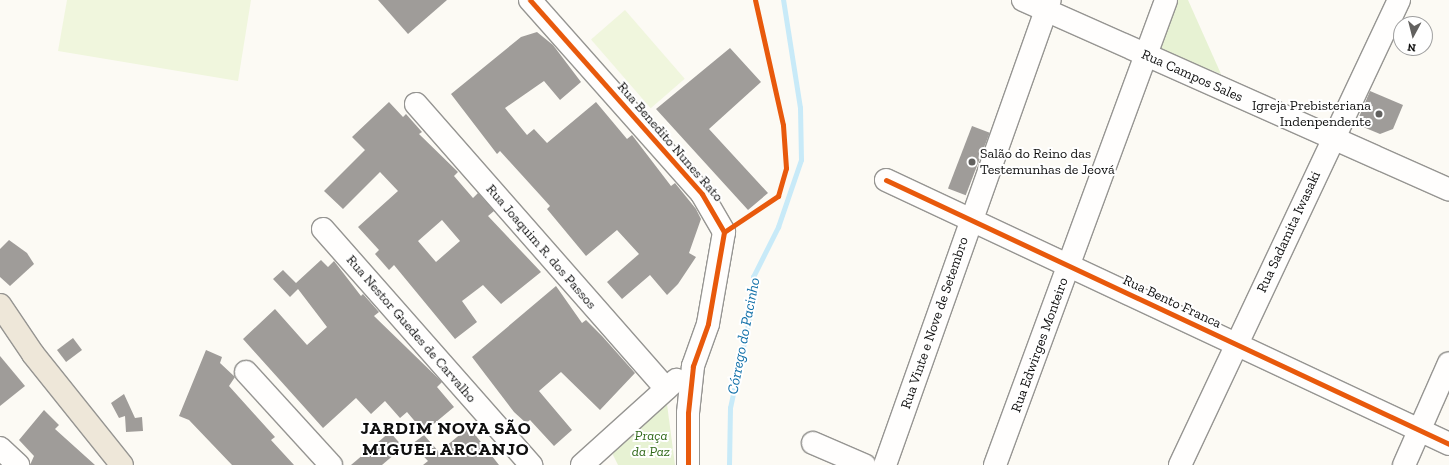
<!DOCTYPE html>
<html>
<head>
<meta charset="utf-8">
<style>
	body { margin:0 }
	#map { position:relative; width:1449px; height:465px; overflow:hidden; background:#fcfaf4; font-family:"Zilla Slab",serif }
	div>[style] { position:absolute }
	.green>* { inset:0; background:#e7f2d3 }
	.pitch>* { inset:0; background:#f0f6dd; transform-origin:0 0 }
	.stream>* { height:4.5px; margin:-2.25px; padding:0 2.25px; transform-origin:2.25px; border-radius:2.25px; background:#c8eaf8 }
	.building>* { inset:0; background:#9f9c99; transform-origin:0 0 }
	.roads { filter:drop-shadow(1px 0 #969592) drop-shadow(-1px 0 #969592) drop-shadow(0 1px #969592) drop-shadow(0 -1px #969592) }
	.minor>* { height:22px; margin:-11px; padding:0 11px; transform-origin:11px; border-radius:11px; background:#fffefd }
	.major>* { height:22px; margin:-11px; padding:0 11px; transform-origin:11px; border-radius:11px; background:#eee7d9 }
	.cycleway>* { height:5px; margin:-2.5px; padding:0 2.5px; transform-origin:2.5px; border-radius:2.5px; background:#e8590c }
	.dots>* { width:11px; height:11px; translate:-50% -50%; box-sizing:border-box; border:2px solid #fff; border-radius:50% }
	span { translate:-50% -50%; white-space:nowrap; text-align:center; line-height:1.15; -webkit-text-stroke:4px #fff; paint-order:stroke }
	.street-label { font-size:14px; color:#0f0f0f }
	.poi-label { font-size:14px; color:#0f0f0f }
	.right { translate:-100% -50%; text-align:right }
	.left { translate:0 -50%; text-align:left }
	.park-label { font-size:14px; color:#316a1b; font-style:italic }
	.water-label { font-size:15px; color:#1170a8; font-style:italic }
	.district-label { font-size:18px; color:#0f0f0f; font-weight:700; letter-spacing:1px }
	.north { position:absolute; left:1393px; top:16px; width:40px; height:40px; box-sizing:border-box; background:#fff; border:1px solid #9f9f9f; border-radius:50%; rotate:187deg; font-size:11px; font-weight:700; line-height:16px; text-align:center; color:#0f0f0f }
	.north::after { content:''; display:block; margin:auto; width:14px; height:18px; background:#62615f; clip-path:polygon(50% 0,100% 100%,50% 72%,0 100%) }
</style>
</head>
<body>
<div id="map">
	<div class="green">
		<i style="clip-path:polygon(1177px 0,1188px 0,1221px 74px,1158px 50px)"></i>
		<i style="clip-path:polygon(667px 404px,675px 465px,618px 465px,613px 455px,615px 446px)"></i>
	</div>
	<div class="pitch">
		<i style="clip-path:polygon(67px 0,251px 0,238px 81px,58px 51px)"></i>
		<i style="left:625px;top:10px;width:91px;height:45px;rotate:49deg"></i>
	</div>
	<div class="stream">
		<i style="left:729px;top:465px;width:57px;rotate:-89deg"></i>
		<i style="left:730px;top:408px;width:115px;rotate:-77.9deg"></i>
		<i style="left:754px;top:296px;width:19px;rotate:-93deg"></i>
		<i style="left:753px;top:277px;width:56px;rotate:-63.4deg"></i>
		<i style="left:778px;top:227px;width:71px;rotate:-71.1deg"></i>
		<i style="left:801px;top:160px;width:52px;rotate:-91.1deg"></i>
		<i style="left:800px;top:108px;width:109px;rotate:-98.9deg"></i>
	</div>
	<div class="building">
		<i style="clip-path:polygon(378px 0,447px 0,408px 34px)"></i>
		<i style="clip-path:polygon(537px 32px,553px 45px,581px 82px,560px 100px,544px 81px,505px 108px,527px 135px,534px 129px,547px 143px,596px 102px,627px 139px,632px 135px,671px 186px,675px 183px,696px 209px,701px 219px,689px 253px,696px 257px,678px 284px,667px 295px,650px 275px,622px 299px,607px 282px,639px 254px,617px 230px,586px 256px,547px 209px,550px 206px,500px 151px,497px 154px,451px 94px,521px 37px)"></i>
		<i style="clip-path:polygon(730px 48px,761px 82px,709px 129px,768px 193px,748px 210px,656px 109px)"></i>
		<i style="clip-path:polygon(1370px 91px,1403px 105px,1393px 129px,1380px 134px,1356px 124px)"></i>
		<i style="clip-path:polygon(evenodd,389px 102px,403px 117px,406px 114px,422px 132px,419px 134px,458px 172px,454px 176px,473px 198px,478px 193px,494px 211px,488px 216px,541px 272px,501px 304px,483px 285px,462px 301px,477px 322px,455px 339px,394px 265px,389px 270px,375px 254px,379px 250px,358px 227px,398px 191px,380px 172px,343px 209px,324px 191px,365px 150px,352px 137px,389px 102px,442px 220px,460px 241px,436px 262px,418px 241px,442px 220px)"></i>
		<i style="left:972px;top:126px;width:19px;height:67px;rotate:21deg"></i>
		<i style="clip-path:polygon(9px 240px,27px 253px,34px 264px,10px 286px,0 277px,0 249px)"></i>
		<i style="clip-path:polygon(321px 260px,328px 267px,334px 261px,361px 296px,363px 294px,379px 312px,374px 316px,442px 382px,437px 387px,454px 407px,424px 432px,407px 412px,400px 418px,385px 401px,371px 414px,356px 398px,323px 428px,243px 339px,275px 309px,307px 345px,327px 327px,298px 289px,290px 297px,273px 279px,283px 270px,296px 283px)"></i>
		<i style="clip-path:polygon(556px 286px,582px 323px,586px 320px,602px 336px,635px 373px,600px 410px,561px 372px,539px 391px,572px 430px,554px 446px,530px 420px,526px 423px,514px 412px,472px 357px)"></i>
		<i style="left:73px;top:338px;width:15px;height:20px;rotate:53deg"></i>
		<i style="clip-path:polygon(206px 350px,222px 357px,220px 363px,235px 377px,229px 386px,275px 437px,271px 440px,294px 465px,232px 465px,189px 420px,179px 416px)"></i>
		<i style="clip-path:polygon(0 356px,25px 386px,0 406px)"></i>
		<i style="clip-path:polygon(124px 394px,135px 418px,142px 417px,143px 431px,126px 432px,125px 416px,119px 418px,111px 403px)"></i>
		<i style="clip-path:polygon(44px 410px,59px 425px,55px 429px,95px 465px,30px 465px,34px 456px,19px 440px)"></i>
		<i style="clip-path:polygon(469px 427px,499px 465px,423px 465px,428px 461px,412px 444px,424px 435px,439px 452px)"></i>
		<i style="clip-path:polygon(390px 432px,403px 447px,382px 465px,351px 465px)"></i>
	</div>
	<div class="roads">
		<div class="minor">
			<i style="left:530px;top:0;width:259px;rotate:48.4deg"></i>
			<i style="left:702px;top:194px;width:44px;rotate:59.9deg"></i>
			<i style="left:724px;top:232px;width:93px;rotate:99.9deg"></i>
			<i style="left:708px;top:324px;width:45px;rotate:109.7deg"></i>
			<i style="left:693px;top:366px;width:47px;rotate:96.1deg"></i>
			<i style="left:688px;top:413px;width:52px;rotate:90deg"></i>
			<i style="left:1023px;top:0;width:466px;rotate:24deg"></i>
			<i style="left:416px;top:104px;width:379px;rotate:48.7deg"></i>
			<i style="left:886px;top:180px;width:622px;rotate:25.12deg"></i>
			<i style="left:323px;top:229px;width:315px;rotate:48.6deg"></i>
			<i style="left:246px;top:372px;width:126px;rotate:47.6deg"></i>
			<i style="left:813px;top:443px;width:56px;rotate:23.3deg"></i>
			<i style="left:0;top:448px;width:25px;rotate:43deg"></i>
			<i style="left:582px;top:465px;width:127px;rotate:-42.1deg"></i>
			<i style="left:885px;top:465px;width:493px;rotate:-70.5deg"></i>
			<i style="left:995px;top:465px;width:495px;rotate:-69.8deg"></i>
			<i style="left:1180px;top:465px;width:514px;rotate:-64.78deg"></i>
			<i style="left:1404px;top:465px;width:111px;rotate:-66.2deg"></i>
		</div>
		<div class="major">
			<i style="left:0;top:305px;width:59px;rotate:56deg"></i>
			<i style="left:33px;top:354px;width:142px;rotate:51.3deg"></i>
		</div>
	</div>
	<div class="cycleway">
		<i style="left:530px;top:0;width:259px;rotate:48.4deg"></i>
		<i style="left:702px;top:194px;width:44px;rotate:59.9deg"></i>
		<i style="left:724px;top:232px;width:93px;rotate:99.9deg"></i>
		<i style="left:708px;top:324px;width:45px;rotate:109.7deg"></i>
		<i style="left:693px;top:366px;width:47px;rotate:96.1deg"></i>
		<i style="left:688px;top:413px;width:52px;rotate:90deg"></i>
		<i style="left:886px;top:180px;width:622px;rotate:25.12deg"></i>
		<i style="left:724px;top:232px;width:65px;rotate:-33.7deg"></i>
		<i style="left:778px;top:196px;width:29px;rotate:-74deg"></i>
		<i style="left:786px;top:168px;width:43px;rotate:-94deg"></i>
		<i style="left:783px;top:125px;width:128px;rotate:-102.6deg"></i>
	</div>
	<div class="dots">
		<i style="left:1379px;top:114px;background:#62615f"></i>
		<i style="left:972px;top:162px;background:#62615f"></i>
	</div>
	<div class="street-label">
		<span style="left:1192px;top:76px;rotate:24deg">Rua Campos Sales</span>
		<span style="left:670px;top:142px;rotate:49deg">Rua Benedito Nunes Rato</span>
		<span style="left:1289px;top:232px;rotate:-65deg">Rua Sadamita Iwasaki</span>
		<span style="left:541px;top:247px;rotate:49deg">Rua Joaquim R. dos Passos</span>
		<span style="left:1172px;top:302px;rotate:25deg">Rua Bento Franca</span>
		<span style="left:935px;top:323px;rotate:-71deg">Rua Vinte e Nove de Setembro</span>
		<span style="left:411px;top:329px;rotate:49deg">Rua Nestor Guedes de Carvalho</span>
		<span style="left:1040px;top:345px;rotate:-70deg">Rua Edwirges Monteiro</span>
	</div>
	<div class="poi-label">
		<span class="right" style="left:1371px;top:114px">Igreja Prebisteriana<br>Indenpendente</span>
		<span class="left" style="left:980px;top:162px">Salão do Reino das<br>Testemunhas de Jeová</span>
	</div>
	<div class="park-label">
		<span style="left:651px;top:444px">Praça<br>da Paz</span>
	</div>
	<div class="water-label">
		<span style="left:744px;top:336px;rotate:-79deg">Córrego do Pacinho</span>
	</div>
	<div class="district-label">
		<span style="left:446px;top:439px">JARDIM NOVA SÃO<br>MIGUEL ARCANJO</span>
	</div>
	<div class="north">N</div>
</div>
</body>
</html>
